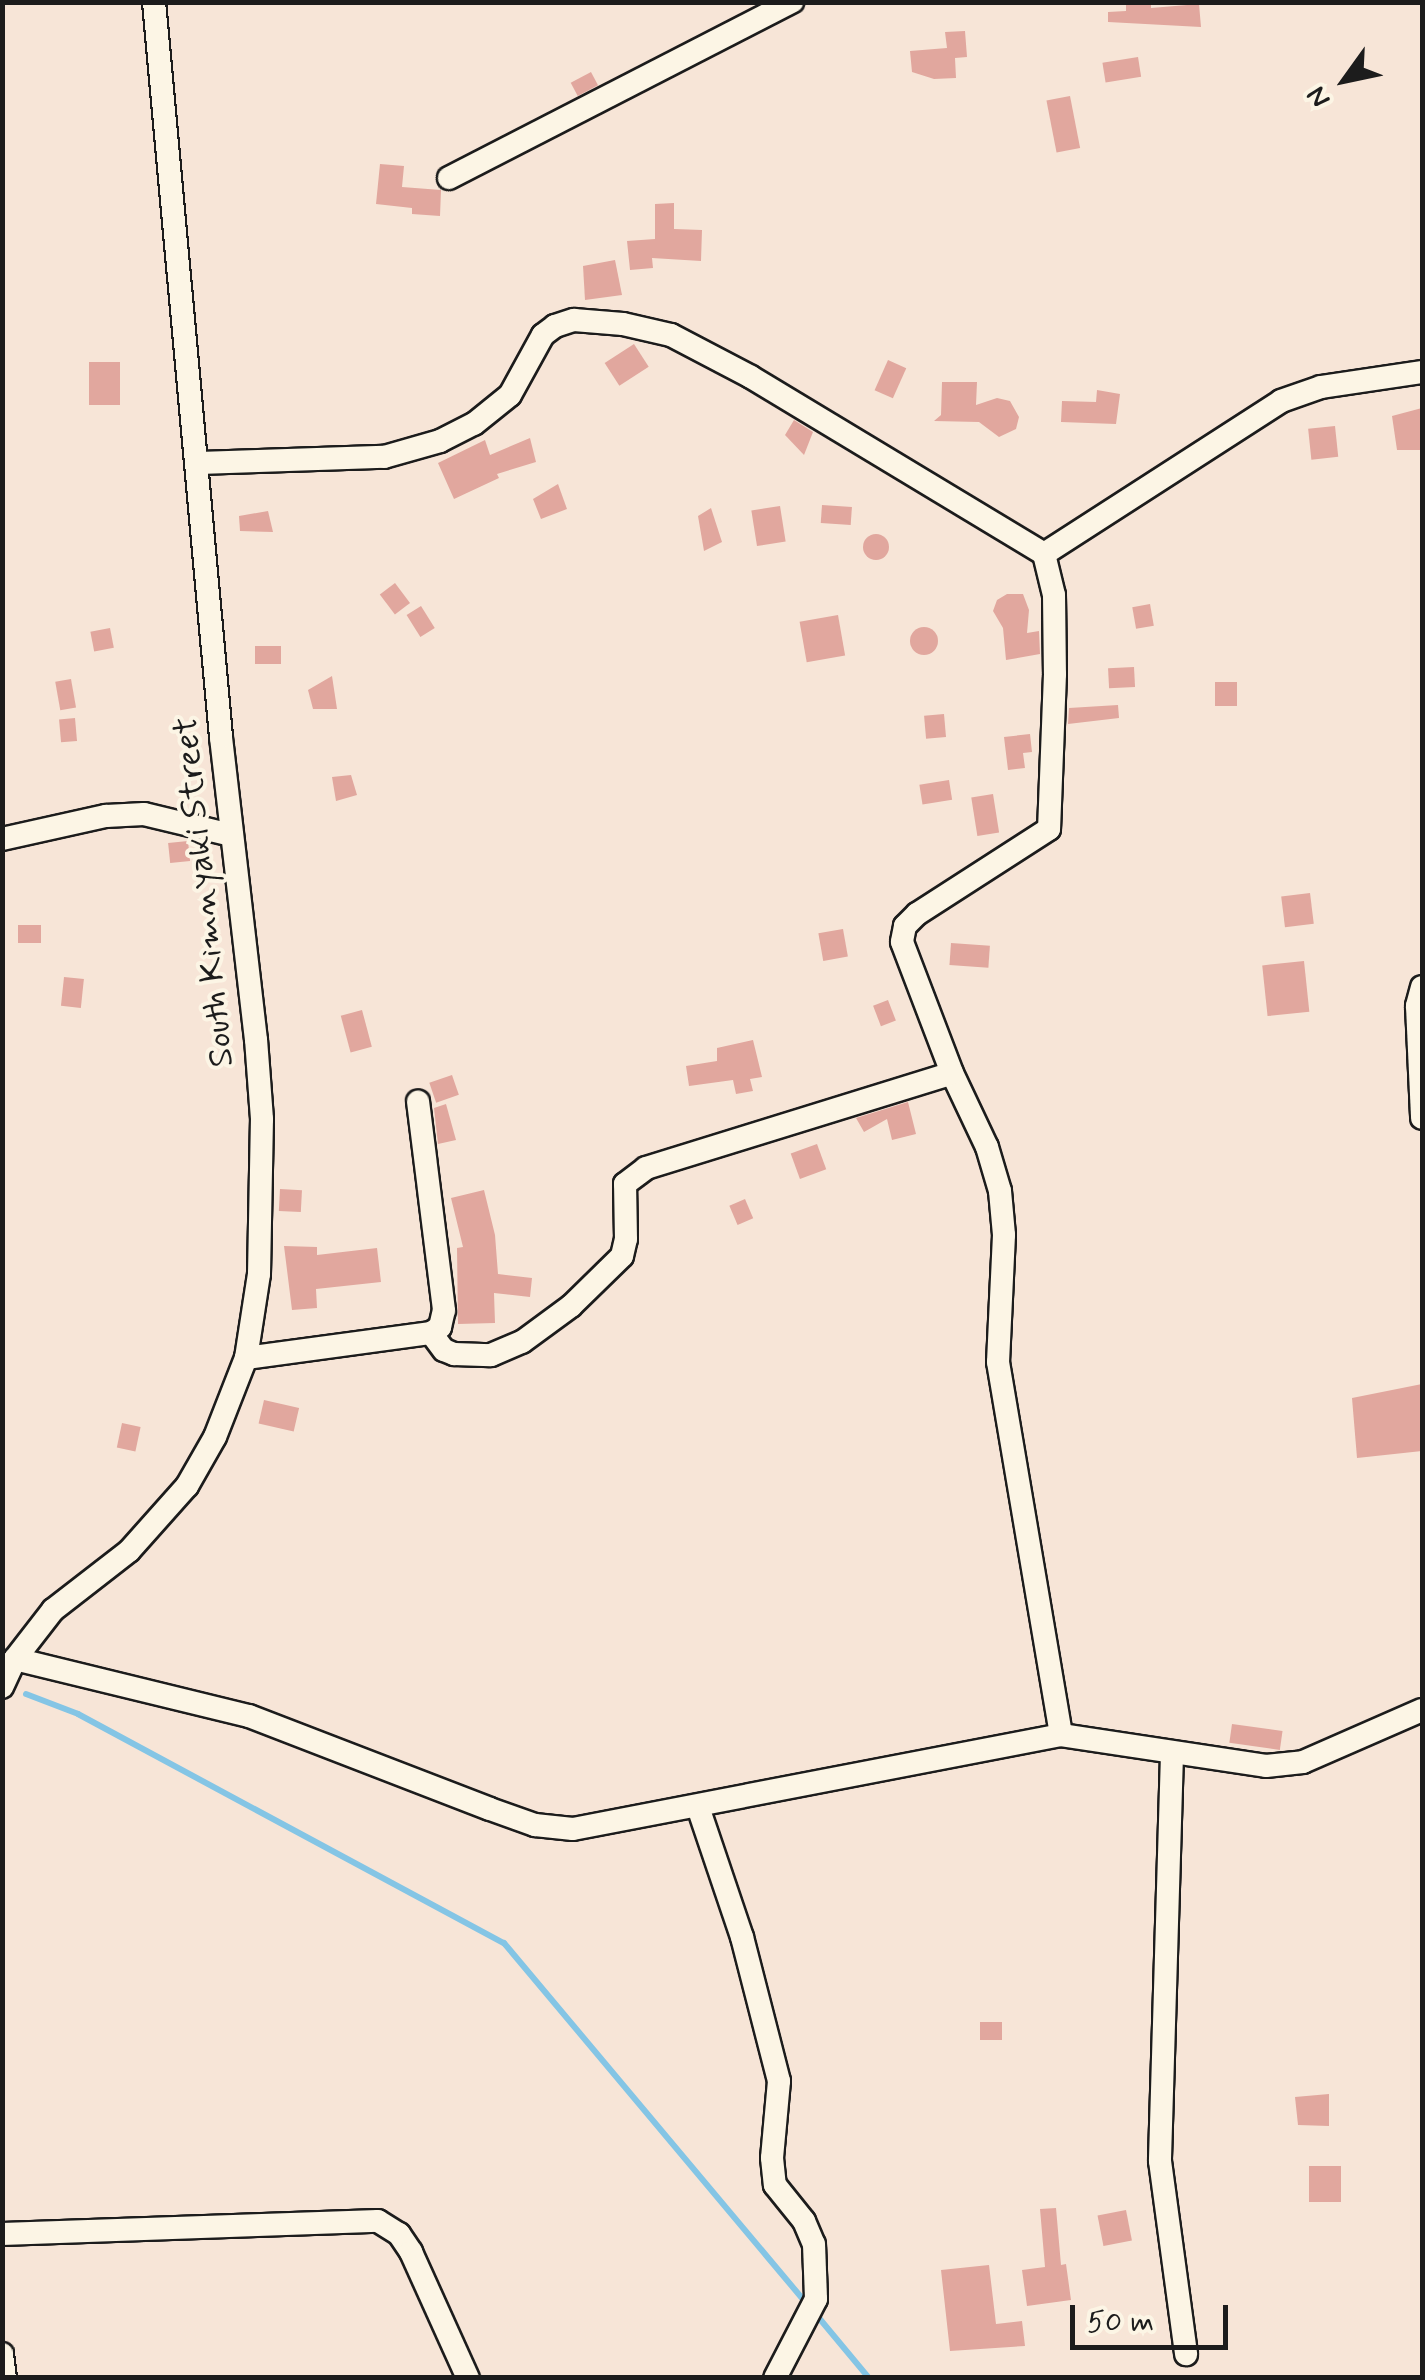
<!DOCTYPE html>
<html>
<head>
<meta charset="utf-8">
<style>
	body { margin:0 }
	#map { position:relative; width:1425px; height:2380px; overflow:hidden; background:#f7e5d7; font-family:Mynerve,sans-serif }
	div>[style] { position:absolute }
	.stream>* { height:6px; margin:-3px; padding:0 3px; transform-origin:3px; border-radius:3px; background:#84c5e5 }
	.building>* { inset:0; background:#e1a79e; transform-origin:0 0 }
	.round { border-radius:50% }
	.roads { filter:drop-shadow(2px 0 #1c1c1c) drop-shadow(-2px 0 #1c1c1c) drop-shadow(0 2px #1c1c1c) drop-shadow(0 -2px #1c1c1c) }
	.minor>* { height:22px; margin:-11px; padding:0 11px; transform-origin:11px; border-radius:11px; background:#fcf5e5 }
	span { translate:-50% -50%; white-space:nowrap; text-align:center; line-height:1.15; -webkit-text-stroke:8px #fcf5e5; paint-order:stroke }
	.street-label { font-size:35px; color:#1c1c1c }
	.frame { position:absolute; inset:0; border:5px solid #1c1c1c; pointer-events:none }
	.north { position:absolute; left:1295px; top:30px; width:100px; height:100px; -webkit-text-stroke:8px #fcf5e5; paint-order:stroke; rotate:237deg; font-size:28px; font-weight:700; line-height:40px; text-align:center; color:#1c1c1c }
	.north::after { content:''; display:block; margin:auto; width:35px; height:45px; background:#1c1c1c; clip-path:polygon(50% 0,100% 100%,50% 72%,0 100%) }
	.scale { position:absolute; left:1070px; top:2305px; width:158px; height:45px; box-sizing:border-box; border:5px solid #1c1c1c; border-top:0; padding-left:12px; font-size:30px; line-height:35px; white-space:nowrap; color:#1c1c1c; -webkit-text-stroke:8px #fcf5e5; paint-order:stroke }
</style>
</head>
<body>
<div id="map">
	<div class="stream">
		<i style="left:26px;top:1694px;width:56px;rotate:21deg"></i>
		<i style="left:78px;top:1714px;width:484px;rotate:28.3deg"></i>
		<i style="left:504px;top:1943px;width:470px;rotate:50deg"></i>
		<i style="left:814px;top:2312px;width:86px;rotate:50.2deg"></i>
	</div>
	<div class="building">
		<i style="clip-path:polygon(1126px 2px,1151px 2px,1151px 8px,1199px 4px,1201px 27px,1108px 22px,1108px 12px,1126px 11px)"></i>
		<i style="clip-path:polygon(965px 31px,967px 57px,955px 58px,956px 78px,934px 79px,912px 72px,910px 51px,947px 48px,945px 32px)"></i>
		<i style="left:1138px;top:57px;width:20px;height:36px;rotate:81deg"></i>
		<i style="left:591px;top:72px;width:15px;height:23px;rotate:62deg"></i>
		<i style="left:1070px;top:96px;width:53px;height:24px;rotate:79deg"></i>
		<i style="clip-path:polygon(380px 164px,404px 166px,402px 187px,441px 190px,440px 216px,412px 214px,412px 208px,376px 204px)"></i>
		<i style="clip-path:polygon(674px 203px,674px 229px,702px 230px,701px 261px,652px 258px,653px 268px,630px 270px,627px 241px,655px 239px,655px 204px)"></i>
		<i style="clip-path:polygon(615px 260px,622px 295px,585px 300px,583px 266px)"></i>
		<i style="left:634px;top:344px;width:27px;height:35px;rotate:57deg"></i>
		<i style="left:888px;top:360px;width:20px;height:33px;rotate:24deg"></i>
		<i style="left:89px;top:362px;width:31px;height:43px"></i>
		<i style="clip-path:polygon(942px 382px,977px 382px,976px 405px,997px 398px,1010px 401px,1019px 417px,1016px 429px,999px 437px,979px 422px,934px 421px,941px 415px)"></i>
		<i style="clip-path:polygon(1097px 390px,1120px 394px,1116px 424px,1061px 422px,1062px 401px,1096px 402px)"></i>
		<i style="clip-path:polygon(1422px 408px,1422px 450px,1397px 450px,1392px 416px)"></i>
		<i style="clip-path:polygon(794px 420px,813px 432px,804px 455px,785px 435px)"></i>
		<i style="left:1335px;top:426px;width:31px;height:27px;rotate:84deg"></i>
		<i style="clip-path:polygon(530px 438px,536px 462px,497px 474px,499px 478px,454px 499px,438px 463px,485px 440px,490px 455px)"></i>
		<i style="clip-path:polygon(558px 484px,567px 509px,541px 519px,533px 499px)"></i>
		<i style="left:822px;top:505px;width:30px;height:18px;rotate:4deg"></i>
		<i style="left:780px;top:506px;width:36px;height:29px;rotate:81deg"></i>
		<i style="clip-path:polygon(711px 508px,722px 542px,704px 551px,698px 516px)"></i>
		<i style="clip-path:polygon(268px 511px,273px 532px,240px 531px,239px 516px)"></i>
		<i class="round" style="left:863px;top:534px;width:26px;height:26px"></i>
		<i style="left:395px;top:583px;width:25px;height:19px;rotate:53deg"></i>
		<i style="clip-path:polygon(1007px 594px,1023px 594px,1029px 610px,1027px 633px,1039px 631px,1040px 654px,1006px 660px,1003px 628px,993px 611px,997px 600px)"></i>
		<i style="left:1150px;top:604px;width:22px;height:18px;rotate:80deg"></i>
		<i style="left:421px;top:606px;width:26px;height:17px;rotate:58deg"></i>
		<i style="left:838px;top:615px;width:41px;height:39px;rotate:80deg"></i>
		<i class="round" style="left:910px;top:627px;width:28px;height:28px"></i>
		<i style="left:110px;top:628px;width:20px;height:20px;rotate:79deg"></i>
		<i style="left:281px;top:646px;width:18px;height:26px;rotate:90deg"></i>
		<i style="left:1134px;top:667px;width:20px;height:26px;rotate:87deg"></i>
		<i style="clip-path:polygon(332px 676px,337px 709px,313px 709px,308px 690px)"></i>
		<i style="left:71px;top:679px;width:29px;height:16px;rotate:80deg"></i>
		<i style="left:1237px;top:682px;width:24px;height:22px;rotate:90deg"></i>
		<i style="clip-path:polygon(1118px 705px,1119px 718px,1068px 724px,1069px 708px)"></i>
		<i style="left:944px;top:714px;width:23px;height:20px;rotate:85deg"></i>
		<i style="left:75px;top:718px;width:23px;height:16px;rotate:85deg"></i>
		<i style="clip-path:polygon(1030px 734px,1032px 752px,1023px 753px,1025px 768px,1008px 770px,1004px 737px)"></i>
		<i style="clip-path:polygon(351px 775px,357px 795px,336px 801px,332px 777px)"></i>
		<i style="left:949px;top:780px;width:20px;height:30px;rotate:81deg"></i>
		<i style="left:993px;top:794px;width:39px;height:22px;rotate:81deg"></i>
		<i style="left:188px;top:841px;width:20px;height:20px;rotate:84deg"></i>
		<i style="left:1310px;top:893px;width:31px;height:29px;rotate:83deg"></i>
		<i style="left:41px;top:925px;width:18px;height:23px;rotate:90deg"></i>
		<i style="left:843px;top:929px;width:28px;height:25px;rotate:80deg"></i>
		<i style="left:951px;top:943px;width:39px;height:22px;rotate:4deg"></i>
		<i style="left:1304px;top:961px;width:51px;height:42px;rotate:84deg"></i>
		<i style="left:64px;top:977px;width:20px;height:29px;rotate:6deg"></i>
		<i style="left:888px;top:1000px;width:22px;height:16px;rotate:69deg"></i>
		<i style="left:362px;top:1010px;width:38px;height:22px;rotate:75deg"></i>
		<i style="clip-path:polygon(753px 1040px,762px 1077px,750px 1079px,753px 1091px,736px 1094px,733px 1080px,689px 1086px,686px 1066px,717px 1061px,717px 1048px)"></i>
		<i style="left:452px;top:1075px;width:21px;height:24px;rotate:71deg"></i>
		<i style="clip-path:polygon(908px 1102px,916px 1134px,892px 1140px,887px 1119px,864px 1132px,856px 1118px)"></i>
		<i style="clip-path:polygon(446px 1104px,456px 1140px,438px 1144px,434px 1108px)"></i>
		<i style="left:817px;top:1144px;width:27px;height:28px;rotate:70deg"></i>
		<i style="left:280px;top:1189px;width:22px;height:22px;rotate:3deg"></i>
		<i style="clip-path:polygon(484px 1190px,495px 1235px,498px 1274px,532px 1278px,530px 1297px,494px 1293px,495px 1323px,458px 1324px,457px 1248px,463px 1247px,451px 1198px)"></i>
		<i style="left:745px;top:1199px;width:21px;height:17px;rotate:67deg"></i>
		<i style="clip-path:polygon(284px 1246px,317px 1247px,317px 1255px,377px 1248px,381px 1282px,316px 1289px,317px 1308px,292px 1310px)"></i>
		<i style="clip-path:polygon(1422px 1384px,1422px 1451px,1357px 1458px,1352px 1398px)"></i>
		<i style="left:264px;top:1400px;width:36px;height:24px;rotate:13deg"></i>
		<i style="left:122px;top:1423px;width:19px;height:25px;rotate:12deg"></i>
		<i style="left:1232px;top:1724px;width:51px;height:19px;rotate:8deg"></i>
		<i style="left:1002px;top:2022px;width:18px;height:22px;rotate:90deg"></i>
		<i style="clip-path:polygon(1329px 2094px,1329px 2126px,1298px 2125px,1295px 2097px)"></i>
		<i style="left:1341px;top:2166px;width:36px;height:32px;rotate:90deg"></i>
		<i style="clip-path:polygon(1056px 2208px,1061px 2265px,1066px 2264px,1071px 2300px,1027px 2306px,1022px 2270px,1045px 2267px,1040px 2209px)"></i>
		<i style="left:1126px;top:2210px;width:31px;height:29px;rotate:79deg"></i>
		<i style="clip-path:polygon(989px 2265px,996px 2324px,1022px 2321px,1025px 2346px,950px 2351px,941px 2270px)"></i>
	</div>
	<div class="roads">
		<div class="minor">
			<i style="left:449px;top:178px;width:386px;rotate:-27.2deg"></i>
			<i style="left:199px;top:463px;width:185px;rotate:-1.9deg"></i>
			<i style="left:384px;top:457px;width:58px;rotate:-15.9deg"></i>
			<i style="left:440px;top:441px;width:38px;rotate:-27deg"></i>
			<i style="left:474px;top:424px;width:46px;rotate:-38.9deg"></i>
			<i style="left:510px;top:395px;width:68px;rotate:-61.2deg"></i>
			<i style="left:543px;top:335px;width:15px;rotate:-37deg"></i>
			<i style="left:555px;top:326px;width:20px;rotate:-18deg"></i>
			<i style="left:574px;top:320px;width:49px;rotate:4.7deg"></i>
			<i style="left:623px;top:324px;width:49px;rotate:12.9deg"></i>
			<i style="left:671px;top:335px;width:90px;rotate:27.7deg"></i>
			<i style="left:751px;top:377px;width:342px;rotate:31.1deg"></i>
			<i style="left:1044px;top:554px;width:42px;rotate:76.3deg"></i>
			<i style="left:1054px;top:595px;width:79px;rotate:89.3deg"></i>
			<i style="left:1055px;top:674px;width:155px;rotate:92.2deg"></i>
			<i style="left:1049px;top:829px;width:157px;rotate:147.2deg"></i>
			<i style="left:917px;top:914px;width:17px;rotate:135deg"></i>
			<i style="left:905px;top:926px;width:16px;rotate:101deg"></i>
			<i style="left:902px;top:942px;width:140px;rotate:69.1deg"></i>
			<i style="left:952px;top:1073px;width:82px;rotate:64.7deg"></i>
			<i style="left:987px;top:1147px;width:46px;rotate:73.5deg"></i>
			<i style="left:1000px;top:1191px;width:44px;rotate:84.8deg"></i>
			<i style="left:1004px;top:1235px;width:127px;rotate:92.7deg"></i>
			<i style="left:998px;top:1362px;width:378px;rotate:80.4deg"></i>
			<i style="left:1044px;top:554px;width:282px;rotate:-32.8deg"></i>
			<i style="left:1281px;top:401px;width:42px;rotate:-19.3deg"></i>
			<i style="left:1321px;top:387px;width:102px;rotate:-8.4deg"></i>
			<i style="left:2px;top:839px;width:107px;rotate:-12.5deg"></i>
			<i style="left:106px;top:816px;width:38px;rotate:-3deg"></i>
			<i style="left:144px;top:814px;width:89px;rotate:13.6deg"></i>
			<i style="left:1422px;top:987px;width:20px;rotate:105deg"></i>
			<i style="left:1417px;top:1006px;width:112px;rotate:87.4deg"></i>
			<i style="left:431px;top:1333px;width:21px;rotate:53deg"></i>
			<i style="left:444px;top:1350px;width:11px;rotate:22deg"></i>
			<i style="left:454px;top:1354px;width:37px;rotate:2deg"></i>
			<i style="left:491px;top:1355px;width:34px;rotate:-23deg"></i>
			<i style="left:522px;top:1342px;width:61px;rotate:-36.3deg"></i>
			<i style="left:571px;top:1306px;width:71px;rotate:-44.4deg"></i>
			<i style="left:622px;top:1256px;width:17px;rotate:-77deg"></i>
			<i style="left:626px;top:1239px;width:55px;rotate:-91deg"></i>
			<i style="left:625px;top:1184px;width:26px;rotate:-37deg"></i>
			<i style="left:646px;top:1168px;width:320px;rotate:-17.2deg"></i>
			<i style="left:246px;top:1358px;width:187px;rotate:-7.7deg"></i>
			<i style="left:431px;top:1333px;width:11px;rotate:-34deg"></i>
			<i style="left:440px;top:1327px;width:17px;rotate:-77deg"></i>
			<i style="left:444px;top:1310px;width:210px;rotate:-97.1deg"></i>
			<i style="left:15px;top:1659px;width:241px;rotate:13.7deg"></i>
			<i style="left:249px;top:1716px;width:258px;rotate:21.1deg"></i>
			<i style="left:490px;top:1809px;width:48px;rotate:19.6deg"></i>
			<i style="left:535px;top:1825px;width:38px;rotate:6deg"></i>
			<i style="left:573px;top:1829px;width:497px;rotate:-10.9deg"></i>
			<i style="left:1061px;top:1735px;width:207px;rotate:8.6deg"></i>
			<i style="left:1266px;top:1766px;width:37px;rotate:-6deg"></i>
			<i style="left:1303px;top:1762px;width:130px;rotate:-23.6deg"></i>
			<i style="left:2px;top:1687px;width:31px;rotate:-65deg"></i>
			<i style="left:15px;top:1659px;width:62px;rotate:-52.2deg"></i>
			<i style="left:53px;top:1610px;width:96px;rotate:-37.8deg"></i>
			<i style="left:129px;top:1551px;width:87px;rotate:-48.3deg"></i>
			<i style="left:187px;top:1486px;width:56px;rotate:-60.3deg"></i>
			<i style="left:215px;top:1437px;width:85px;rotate:-68.6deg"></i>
			<i style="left:246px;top:1358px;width:85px;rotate:-81.2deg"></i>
			<i style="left:259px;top:1274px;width:155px;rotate:-88.9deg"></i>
			<i style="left:262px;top:1119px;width:79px;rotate:-94.3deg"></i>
			<i style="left:256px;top:1040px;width:305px;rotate:-96.6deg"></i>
			<i style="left:221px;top:737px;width:738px;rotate:-95.21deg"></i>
			<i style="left:1172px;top:1754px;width:407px;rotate:91.7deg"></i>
			<i style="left:1160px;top:2161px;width:195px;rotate:82.3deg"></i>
			<i style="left:698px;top:1807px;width:137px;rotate:71.3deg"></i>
			<i style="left:742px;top:1937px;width:149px;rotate:75.6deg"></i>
			<i style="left:779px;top:2081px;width:77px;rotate:95.2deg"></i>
			<i style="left:772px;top:2158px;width:27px;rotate:84deg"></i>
			<i style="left:775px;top:2185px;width:46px;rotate:51.1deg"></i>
			<i style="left:804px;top:2221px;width:25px;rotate:67deg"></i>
			<i style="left:814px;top:2244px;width:55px;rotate:87.9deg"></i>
			<i style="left:816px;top:2299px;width:89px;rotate:117.4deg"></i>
			<i style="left:2px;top:2234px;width:376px;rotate:-2deg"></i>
			<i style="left:378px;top:2221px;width:25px;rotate:32deg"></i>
			<i style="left:399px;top:2234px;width:22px;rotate:56deg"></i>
			<i style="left:411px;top:2252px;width:138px;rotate:65.7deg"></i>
			<i style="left:2px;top:2354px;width:24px;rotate:83deg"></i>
		</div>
	</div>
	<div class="street-label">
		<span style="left:204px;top:892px;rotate:-96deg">South Kimnyaki Street</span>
	</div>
	<div class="frame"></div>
	<div class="north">N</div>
	<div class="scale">50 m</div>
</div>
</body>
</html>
